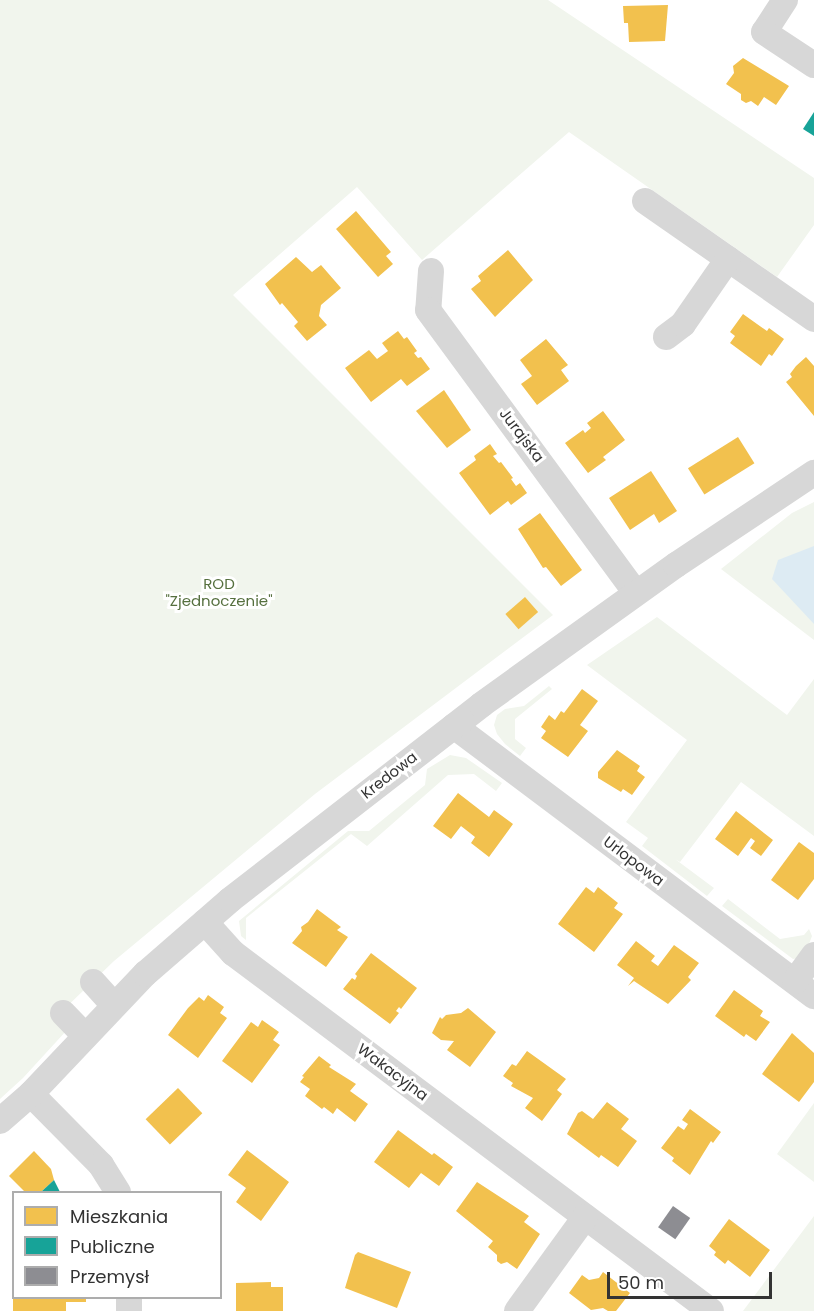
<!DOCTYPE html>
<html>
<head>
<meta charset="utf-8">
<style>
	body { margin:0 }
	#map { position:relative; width:814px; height:1311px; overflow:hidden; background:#fff; font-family:Poppins,sans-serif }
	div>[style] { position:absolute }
	.green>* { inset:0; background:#f1f5ed }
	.water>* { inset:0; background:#ddebf3 }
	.homes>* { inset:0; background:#f2c14e; transform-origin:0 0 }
	.public>* { inset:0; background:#17a398 }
	.industry>* { inset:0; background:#8d8d92; transform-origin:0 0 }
	.minor>* { height:26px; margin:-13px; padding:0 13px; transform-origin:13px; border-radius:13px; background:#d7d7d7 }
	span { translate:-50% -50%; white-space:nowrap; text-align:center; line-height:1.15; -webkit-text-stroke:6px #fff; paint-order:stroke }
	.street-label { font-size:15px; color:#333 }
	.park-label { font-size:15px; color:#56703f }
	.legend { position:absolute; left:12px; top:1191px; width:210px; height:108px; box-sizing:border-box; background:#fff; border:2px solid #adadad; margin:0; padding:8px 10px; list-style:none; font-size:18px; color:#333 }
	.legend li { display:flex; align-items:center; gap:12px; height:30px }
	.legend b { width:30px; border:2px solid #adadad }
	.scale { position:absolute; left:607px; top:1272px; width:165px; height:27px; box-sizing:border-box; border:3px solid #333; border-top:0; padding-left:8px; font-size:18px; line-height:21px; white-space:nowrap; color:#333; -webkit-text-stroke:4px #fff; paint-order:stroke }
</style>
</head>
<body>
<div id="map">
	<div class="green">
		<i style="clip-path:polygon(0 0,548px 0,814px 178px,814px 225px,777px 277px,569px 132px,422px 260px,357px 187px,233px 295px,553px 615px,315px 794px,114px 961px,55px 1018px,67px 1030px,23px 1078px,0 1099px)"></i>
		<i style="clip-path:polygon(814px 502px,814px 640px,721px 569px,792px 513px)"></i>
		<i style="clip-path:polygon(657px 617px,787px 715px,814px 679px,814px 836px,741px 782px,680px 862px,675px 859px,714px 888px,707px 896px,642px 846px,648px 838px,626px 822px,687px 740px,587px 665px)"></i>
		<i style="clip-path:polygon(549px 686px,552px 689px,515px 719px,515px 739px,526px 748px,520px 756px,505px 744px,497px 734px,494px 725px,497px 715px,505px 709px,524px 706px)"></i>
		<i style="clip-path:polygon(450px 755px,466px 758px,502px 783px,496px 791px,474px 774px,448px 775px,367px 846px,351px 834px,246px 918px,246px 940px,241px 936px,239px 921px,348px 831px,369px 831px,425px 785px,427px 769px)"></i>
		<i style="clip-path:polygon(728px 899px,780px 939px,804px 935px,809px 929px,812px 936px,807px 949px,799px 958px,793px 959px,722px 906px)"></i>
		<i style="clip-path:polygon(814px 1103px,814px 1182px,777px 1154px)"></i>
		<i style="clip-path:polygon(814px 1216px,814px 1311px,743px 1311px)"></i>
	</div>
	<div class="water">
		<i style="clip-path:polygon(814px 546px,814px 624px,772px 579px,778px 560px)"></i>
	</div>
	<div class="homes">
		<i style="clip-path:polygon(668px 5px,665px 41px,629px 42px,628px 23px,624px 23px,623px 6px)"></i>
		<i style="clip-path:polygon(743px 58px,789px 86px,776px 105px,764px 97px,758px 106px,751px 101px,746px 103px,741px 100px,741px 94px,726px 84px,734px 73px,733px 66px)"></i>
		<i style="clip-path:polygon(356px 211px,391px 252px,386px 256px,393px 264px,378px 277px,336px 229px)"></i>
		<i style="clip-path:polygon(508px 250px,533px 280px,495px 317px,471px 289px,481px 281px,478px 276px)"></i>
		<i style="clip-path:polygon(296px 257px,312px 272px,321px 265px,341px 288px,321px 305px,319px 316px,327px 325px,307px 341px,294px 326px,298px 322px,282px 303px,280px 305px,265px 284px)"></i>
		<i style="clip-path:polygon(743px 314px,767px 331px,769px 328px,784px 339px,772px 356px,769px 354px,761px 366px,730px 343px,735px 336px,730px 332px)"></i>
		<i style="clip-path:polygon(398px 331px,404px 339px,407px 337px,417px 351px,414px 353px,418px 358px,421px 357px,430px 369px,407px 386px,401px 379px,371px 402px,345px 368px,369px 350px,377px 359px,388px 351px,382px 343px)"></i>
		<i style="clip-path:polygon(546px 339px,568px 365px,561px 370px,569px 381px,537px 405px,521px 384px,532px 376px,520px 360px)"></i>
		<i style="clip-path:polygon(806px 357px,814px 366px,814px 416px,786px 382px,792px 377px,790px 374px,796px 366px)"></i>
		<i style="clip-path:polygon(444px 390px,471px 430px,447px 448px,416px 411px)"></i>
		<i style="clip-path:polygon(603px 411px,625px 440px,603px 457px,606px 460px,588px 473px,565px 443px,583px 430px,585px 433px,591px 428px,587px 423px)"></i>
		<i style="left:738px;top:437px;width:31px;height:59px;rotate:58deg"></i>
		<i style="clip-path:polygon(490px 444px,497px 454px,493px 456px,499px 463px,501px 462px,513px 478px,511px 479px,516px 486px,520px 483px,527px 493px,511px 505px,508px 501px,490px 515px,459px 473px,476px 460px,474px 456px)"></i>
		<i style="clip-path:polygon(651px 471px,677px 511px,659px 523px,654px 514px,630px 530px,609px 498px)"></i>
		<i style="clip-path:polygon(540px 513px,582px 570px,561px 586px,546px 567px,543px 568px,518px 529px)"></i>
		<i style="left:525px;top:597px;width:20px;height:26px;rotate:49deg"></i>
		<i style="clip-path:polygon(582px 689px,598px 701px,580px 725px,588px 731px,568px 757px,541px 738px,546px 731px,541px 727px,549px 715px,555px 720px,561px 711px,564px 713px)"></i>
		<i style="clip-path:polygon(617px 750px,640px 766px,637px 771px,645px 777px,632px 795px,623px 789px,621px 792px,598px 778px,598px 772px)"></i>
		<i style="clip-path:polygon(458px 793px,489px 817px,494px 810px,513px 824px,489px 857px,471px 843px,475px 837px,461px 826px,451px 839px,433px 826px)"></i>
		<i style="clip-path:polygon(736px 811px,773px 840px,761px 856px,750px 848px,755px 841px,751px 838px,738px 856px,715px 839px)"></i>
		<i style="clip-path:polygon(799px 842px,814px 853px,814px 879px,798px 900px,771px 880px)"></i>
		<i style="clip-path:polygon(586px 887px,594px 893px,598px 887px,618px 903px,614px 908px,623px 914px,594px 952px,558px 924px)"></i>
		<i style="clip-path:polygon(317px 909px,341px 927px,337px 930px,348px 937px,326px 967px,292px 943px,302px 931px,301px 927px,308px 922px)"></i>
		<i style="clip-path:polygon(636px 941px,655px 956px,651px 961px,658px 966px,674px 945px,699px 963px,688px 977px,691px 980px,668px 1004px,634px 981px,628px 986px,634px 978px,617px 965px)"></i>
		<i style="clip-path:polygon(371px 953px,417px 988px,401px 1009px,399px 1007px,396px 1011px,399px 1013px,390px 1024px,343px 989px,352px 978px,355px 980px,357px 976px,355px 974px)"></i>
		<i style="clip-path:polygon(734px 990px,763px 1011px,760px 1016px,770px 1022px,756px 1041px,746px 1034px,744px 1037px,715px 1016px)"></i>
		<i style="clip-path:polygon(208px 995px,224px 1007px,220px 1013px,227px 1018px,198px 1058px,168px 1035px,188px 1008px,199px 997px,204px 1001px)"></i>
		<i style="clip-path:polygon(468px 1008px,496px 1032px,470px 1067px,447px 1050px,454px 1041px,441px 1040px,432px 1033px,440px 1017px,442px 1019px,446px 1015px,461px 1013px)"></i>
		<i style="clip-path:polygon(262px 1020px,279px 1032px,273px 1040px,280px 1045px,252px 1083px,222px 1061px,251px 1022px,258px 1027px)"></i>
		<i style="clip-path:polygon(792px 1033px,814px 1053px,814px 1082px,799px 1102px,762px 1074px)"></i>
		<i style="clip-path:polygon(527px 1051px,566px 1079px,557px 1090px,562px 1094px,542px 1121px,525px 1108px,533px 1098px,511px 1086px,513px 1083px,503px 1076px,512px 1064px,516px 1066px)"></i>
		<i style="clip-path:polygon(319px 1056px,331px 1065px,329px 1067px,356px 1084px,350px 1091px,368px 1104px,355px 1122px,337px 1108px,333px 1114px,324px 1107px,322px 1109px,305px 1096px,310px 1089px,300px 1082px,304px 1077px,302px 1076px)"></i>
		<i style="left:178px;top:1088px;width:35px;height:45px;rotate:46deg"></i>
		<i style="clip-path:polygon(607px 1102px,629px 1119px,621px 1129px,637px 1141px,618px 1167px,601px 1155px,599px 1158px,567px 1134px,578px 1113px,582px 1111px,593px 1119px)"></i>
		<i style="clip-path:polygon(690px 1109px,721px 1132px,713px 1143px,711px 1141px,690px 1175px,672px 1161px,674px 1158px,661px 1148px,678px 1126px,684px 1130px,688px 1124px,682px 1120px)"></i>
		<i style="clip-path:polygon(398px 1130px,432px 1155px,434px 1153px,453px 1167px,439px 1186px,421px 1173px,409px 1188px,374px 1162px)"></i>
		<i style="clip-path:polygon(247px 1150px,289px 1182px,261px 1221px,236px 1202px,246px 1188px,228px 1175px)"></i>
		<i style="clip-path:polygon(34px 1151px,51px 1169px,54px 1180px,41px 1192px,25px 1192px,9px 1176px)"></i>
		<i style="clip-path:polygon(477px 1182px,529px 1216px,524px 1222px,540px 1234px,517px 1269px,507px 1262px,501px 1264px,497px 1261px,497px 1255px,488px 1247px,493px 1241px,456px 1211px)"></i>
		<i style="clip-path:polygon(729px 1219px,770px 1250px,750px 1277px,728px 1260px,725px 1264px,714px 1255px,716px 1252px,709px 1246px)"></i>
		<i style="clip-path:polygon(358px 1252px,411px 1272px,397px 1308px,345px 1288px,355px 1255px)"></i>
		<i style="clip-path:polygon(603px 1272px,630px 1293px,616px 1311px,608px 1311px,603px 1308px,591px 1310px,569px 1293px,582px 1275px,589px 1280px,599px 1278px)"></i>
		<i style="clip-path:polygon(271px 1282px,271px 1287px,283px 1287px,283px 1311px,236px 1311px,236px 1283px)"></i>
		<i style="clip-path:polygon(13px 1298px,86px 1298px,86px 1302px,66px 1302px,66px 1311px,13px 1311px)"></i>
	</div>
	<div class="public">
		<i style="clip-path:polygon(814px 112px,814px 136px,803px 129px)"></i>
		<i style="clip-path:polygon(54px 1180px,60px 1192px,41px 1192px)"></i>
	</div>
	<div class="industry">
		<i style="left:673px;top:1206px;width:21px;height:26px;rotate:35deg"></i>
	</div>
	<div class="minor">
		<i style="left:785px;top:0;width:38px;rotate:123deg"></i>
		<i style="left:764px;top:32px;width:60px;rotate:33.4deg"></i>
		<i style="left:645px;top:201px;width:206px;rotate:34.9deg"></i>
		<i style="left:431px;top:271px;width:39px;rotate:94deg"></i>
		<i style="left:428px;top:310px;width:351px;rotate:53.7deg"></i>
		<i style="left:666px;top:337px;width:21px;rotate:-37deg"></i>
		<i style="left:683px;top:324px;width:79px;rotate:-55.3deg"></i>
		<i style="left:454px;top:726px;width:450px;rotate:36.9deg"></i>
		<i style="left:205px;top:922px;width:42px;rotate:47.9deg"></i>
		<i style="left:233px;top:953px;width:597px;rotate:36.83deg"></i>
		<i style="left:795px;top:981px;width:32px;rotate:-54deg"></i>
		<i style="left:93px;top:982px;width:31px;rotate:48deg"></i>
		<i style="left:63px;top:1013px;width:32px;rotate:46deg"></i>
		<i style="left:31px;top:1094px;width:100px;rotate:45.4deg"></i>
		<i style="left:101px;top:1165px;width:32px;rotate:58deg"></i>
		<i style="left:0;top:1121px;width:41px;rotate:-41.1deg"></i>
		<i style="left:31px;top:1094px;width:166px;rotate:-46.5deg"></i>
		<i style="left:145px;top:974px;width:113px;rotate:-41deg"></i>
		<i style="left:230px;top:900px;width:318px;rotate:-37.8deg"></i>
		<i style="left:481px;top:705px;width:240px;rotate:-35.7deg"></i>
		<i style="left:676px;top:565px;width:166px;rotate:-33.7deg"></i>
		<i style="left:129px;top:1298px;width:13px;rotate:90deg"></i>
		<i style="left:517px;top:1311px;width:116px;rotate:-54.1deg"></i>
	</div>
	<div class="street-label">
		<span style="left:522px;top:435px;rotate:53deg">Jurajska</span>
		<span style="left:389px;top:775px;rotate:-38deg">Kredowa</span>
		<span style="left:634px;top:861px;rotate:37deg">Urlopowa</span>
		<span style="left:393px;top:1072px;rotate:37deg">Wakacyjna</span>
	</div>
	<div class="park-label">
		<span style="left:219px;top:592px">ROD<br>"Zjednoczenie"</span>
	</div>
	<ul class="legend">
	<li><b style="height:16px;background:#f2c14e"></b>Mieszkania</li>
	<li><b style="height:16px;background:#17a398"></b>Publiczne</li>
	<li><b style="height:16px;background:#8d8d92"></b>Przemysł</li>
	</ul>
	<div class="scale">50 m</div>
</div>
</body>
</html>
